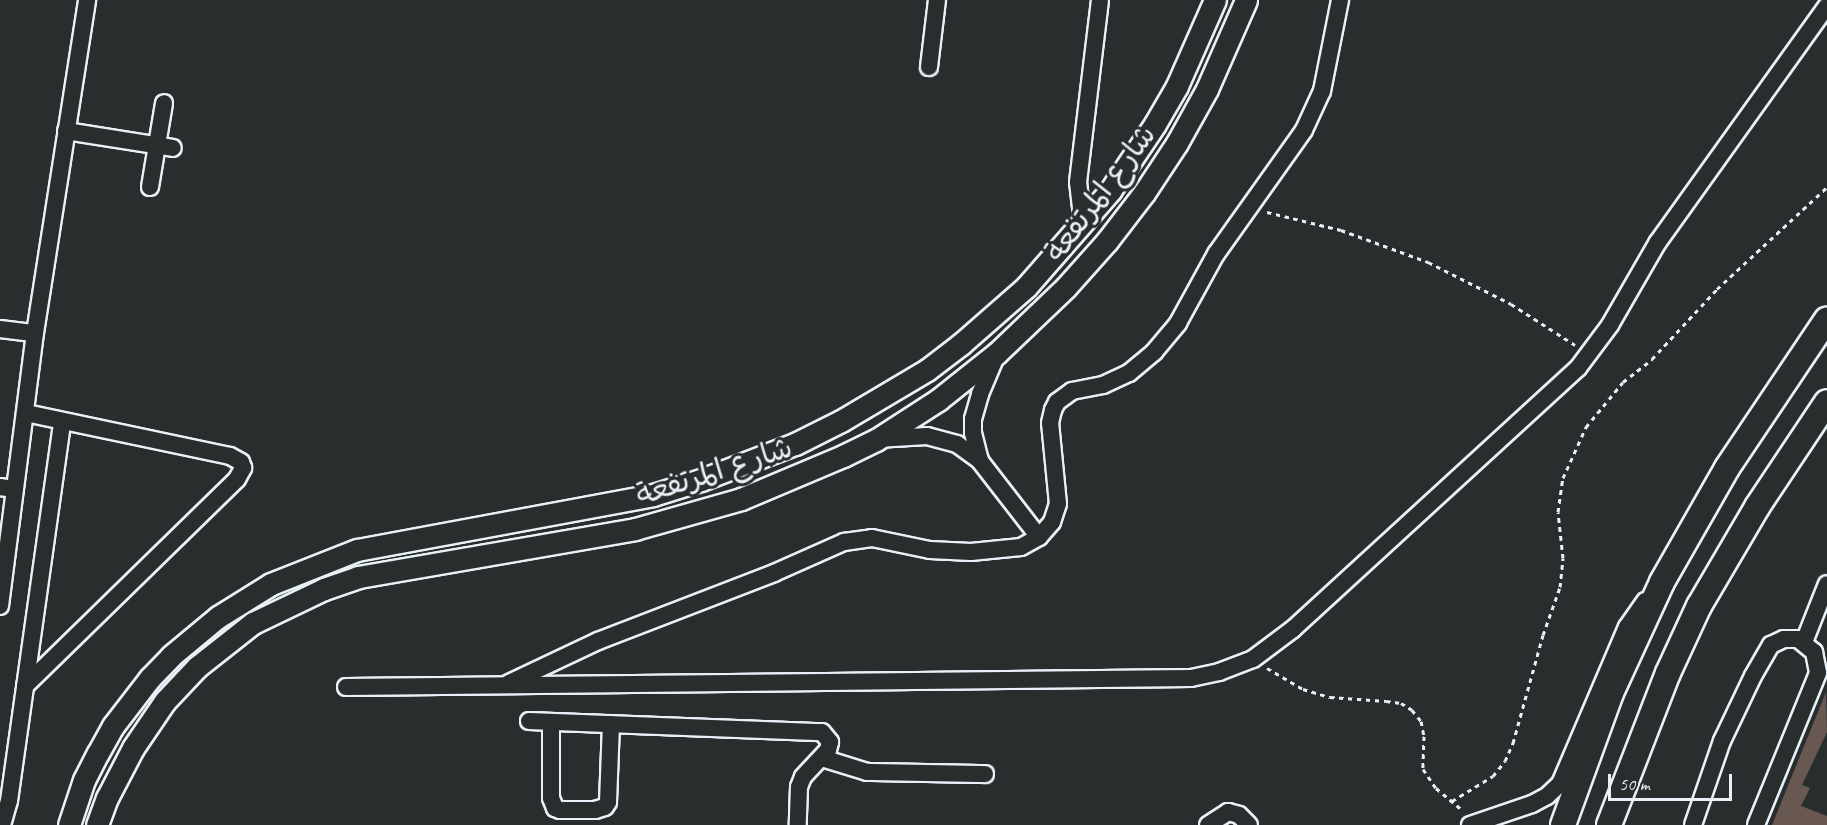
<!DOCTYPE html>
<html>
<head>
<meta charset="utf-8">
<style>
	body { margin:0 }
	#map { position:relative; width:1827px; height:825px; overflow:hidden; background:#2a2d2e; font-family:Caveat,"Playpen Sans Arabic",sans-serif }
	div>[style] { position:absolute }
	.building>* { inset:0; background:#695852 }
	.path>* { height:3px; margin-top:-1.5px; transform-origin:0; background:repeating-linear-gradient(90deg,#e8f1f8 0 4.5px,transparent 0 9px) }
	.roads { filter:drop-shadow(2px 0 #e8f1f8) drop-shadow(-2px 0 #e8f1f8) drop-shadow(0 2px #e8f1f8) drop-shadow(0 -2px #e8f1f8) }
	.minor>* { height:16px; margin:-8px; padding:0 8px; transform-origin:8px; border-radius:8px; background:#2a2d2e }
	.major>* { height:21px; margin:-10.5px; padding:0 10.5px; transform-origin:10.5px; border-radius:10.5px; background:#2a2d2e }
	.highway>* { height:24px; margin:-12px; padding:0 12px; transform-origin:12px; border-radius:12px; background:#2a2d2e }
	span { translate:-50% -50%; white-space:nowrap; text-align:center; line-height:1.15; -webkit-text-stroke:6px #2a2d2e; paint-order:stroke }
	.street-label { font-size:30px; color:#e8f1f8 }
	.scale { position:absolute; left:1608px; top:774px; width:124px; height:27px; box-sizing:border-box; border:3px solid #e8f1f8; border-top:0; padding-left:8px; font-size:18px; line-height:21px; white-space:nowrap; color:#e8f1f8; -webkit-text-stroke:4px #2a2d2e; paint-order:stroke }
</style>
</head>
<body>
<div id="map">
	<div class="building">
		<i style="clip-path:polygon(1826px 692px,1827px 732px,1802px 785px,1810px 788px,1801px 806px,1827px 816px,1827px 825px,1772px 825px)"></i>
	</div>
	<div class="path">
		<i style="left:1267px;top:212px;width:76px;rotate:13.7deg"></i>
		<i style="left:1341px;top:230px;width:93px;rotate:20.2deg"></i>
		<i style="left:1428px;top:262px;width:93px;rotate:26.8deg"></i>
		<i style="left:1511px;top:304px;width:76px;rotate:32.6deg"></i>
		<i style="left:1267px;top:668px;width:42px;rotate:30.3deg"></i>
		<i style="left:1303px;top:689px;width:28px;rotate:17deg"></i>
		<i style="left:1330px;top:697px;width:56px;rotate:4.1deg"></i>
		<i style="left:1386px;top:701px;width:15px;rotate:8deg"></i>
		<i style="left:1401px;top:703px;width:13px;rotate:32deg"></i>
		<i style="left:1412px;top:710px;width:14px;rotate:51deg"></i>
		<i style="left:1421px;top:721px;width:15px;rotate:79deg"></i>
		<i style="left:1424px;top:736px;width:33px;rotate:92deg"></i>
		<i style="left:1423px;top:769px;width:23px;rotate:56deg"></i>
		<i style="left:1436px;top:788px;width:35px;rotate:40deg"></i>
		<i style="left:1452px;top:801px;width:48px;rotate:-31.4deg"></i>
		<i style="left:1493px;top:776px;width:19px;rotate:-51deg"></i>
		<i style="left:1505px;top:761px;width:20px;rotate:-66deg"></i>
		<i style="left:1513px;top:743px;width:112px;rotate:-74.5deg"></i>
		<i style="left:1543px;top:635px;width:51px;rotate:-70.5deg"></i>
		<i style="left:1560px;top:587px;width:29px;rotate:-84deg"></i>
		<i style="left:1563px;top:558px;width:46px;rotate:-96.2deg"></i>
		<i style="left:1558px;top:512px;width:34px;rotate:-82deg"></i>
		<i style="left:1563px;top:478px;width:56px;rotate:-65.7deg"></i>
		<i style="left:1586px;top:427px;width:58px;rotate:-50.6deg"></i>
		<i style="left:1623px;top:382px;width:37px;rotate:-38deg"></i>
		<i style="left:1652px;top:359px;width:96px;rotate:-47.1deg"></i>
		<i style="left:1717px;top:289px;width:150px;rotate:-42.8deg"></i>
	</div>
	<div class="roads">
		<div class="minor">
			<i style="left:929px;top:67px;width:67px;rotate:-83.2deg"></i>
			<i style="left:66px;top:131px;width:108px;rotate:9deg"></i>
			<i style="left:150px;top:187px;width:85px;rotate:-80.5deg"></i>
			<i style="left:1083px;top:225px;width:43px;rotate:-96.6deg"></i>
			<i style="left:1078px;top:182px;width:183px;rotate:-83.1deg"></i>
			<i style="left:0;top:329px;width:35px;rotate:7deg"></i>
			<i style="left:877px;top:439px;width:50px;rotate:-3.4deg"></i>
			<i style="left:927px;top:436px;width:31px;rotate:15deg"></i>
			<i style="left:957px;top:444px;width:29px;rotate:36deg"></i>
			<i style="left:980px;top:461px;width:96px;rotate:52.2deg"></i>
			<i style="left:980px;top:461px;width:29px;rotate:-104deg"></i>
			<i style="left:973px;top:433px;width:14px;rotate:-90deg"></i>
			<i style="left:973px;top:419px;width:26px;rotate:-74deg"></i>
			<i style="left:980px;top:394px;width:43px;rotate:-67deg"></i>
			<i style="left:0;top:487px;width:15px;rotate:8deg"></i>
			<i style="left:0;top:606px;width:275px;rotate:-82.7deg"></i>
			<i style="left:35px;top:333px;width:337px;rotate:-81.1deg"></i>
			<i style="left:1804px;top:642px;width:62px;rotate:-68.4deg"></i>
			<i style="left:509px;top:683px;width:98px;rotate:-25.3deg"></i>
			<i style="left:598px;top:641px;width:189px;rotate:-21.1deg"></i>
			<i style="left:774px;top:573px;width:77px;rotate:-23.9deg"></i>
			<i style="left:844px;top:542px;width:28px;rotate:-8deg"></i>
			<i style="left:872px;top:538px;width:59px;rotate:11.7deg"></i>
			<i style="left:930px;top:550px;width:41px;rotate:2.8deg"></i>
			<i style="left:971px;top:552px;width:50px;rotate:-5.7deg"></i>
			<i style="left:1021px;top:547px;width:21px;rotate:-29deg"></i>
			<i style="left:1039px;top:537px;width:20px;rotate:-49deg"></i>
			<i style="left:1052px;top:522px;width:19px;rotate:-72deg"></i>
			<i style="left:1058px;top:504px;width:81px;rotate:-95.6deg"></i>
			<i style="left:1050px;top:423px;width:13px;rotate:-77deg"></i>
			<i style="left:1053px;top:410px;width:9px;rotate:-63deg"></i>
			<i style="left:1057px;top:402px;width:19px;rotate:-36deg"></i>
			<i style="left:1072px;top:391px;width:32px;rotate:-11deg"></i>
			<i style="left:1103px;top:385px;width:29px;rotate:-25deg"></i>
			<i style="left:1129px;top:373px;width:33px;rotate:-40deg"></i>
			<i style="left:1154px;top:352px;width:38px;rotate:-50deg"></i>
			<i style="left:1178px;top:323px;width:79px;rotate:-61.2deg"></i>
			<i style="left:1216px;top:254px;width:152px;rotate:-54.6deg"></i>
			<i style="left:1304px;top:130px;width:43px;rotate:-65.2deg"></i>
			<i style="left:1322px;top:91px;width:93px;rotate:-78.8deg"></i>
			<i style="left:25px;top:686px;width:296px;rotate:-44.3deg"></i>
			<i style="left:237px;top:479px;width:13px;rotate:-61deg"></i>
			<i style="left:243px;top:468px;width:6px;rotate:-108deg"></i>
			<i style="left:241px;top:462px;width:13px;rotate:-151deg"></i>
			<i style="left:230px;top:456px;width:208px;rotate:-168.1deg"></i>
			<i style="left:346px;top:687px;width:845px;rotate:-0.61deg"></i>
			<i style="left:1191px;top:678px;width:29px;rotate:-12deg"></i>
			<i style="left:1219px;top:672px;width:36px;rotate:-21deg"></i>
			<i style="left:1253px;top:659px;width:50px;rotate:-36.9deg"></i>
			<i style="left:1293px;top:629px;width:386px;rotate:-42.5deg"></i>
			<i style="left:1578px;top:368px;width:54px;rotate:-53.3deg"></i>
			<i style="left:1610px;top:325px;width:96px;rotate:-60deg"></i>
			<i style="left:1658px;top:242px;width:290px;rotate:-54.4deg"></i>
			<i style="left:529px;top:721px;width:293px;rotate:2.2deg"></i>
			<i style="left:822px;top:732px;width:13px;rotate:51deg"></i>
			<i style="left:830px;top:742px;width:8px;rotate:104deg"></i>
			<i style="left:828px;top:750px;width:37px;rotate:133deg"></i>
			<i style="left:803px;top:777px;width:11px;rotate:112deg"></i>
			<i style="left:799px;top:787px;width:38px;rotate:92deg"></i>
			<i style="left:551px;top:722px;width:76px;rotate:90deg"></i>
			<i style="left:551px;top:798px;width:11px;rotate:68deg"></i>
			<i style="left:555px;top:808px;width:5px;rotate:22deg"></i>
			<i style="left:560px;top:810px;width:35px"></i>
			<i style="left:595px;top:810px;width:10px;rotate:-17deg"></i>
			<i style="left:605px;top:807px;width:6px;rotate:-59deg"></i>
			<i style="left:608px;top:802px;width:78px;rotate:-87.8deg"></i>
			<i style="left:822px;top:758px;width:47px;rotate:17.3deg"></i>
			<i style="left:867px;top:772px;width:118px;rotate:1deg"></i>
			<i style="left:2px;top:825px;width:25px;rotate:-74deg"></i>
			<i style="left:9px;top:801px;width:383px;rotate:-82deg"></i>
			<i style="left:1208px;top:825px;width:24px;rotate:-33deg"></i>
			<i style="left:1228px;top:812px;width:11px;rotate:15deg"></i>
			<i style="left:1239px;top:815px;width:14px;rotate:45deg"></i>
			<i style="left:1470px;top:825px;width:65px;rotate:-18.7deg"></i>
			<i style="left:1532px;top:804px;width:17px;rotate:-28deg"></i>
			<i style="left:1547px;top:796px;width:18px;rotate:-43deg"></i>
			<i style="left:1560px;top:784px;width:171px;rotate:-66.9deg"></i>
			<i style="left:1627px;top:627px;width:32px;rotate:-55deg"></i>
			<i style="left:1693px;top:825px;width:89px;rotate:-71deg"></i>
			<i style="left:1722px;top:741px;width:72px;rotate:-64.5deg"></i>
			<i style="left:1753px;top:676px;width:36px;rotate:-60deg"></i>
			<i style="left:1771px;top:645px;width:14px;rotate:-25deg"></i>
			<i style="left:1784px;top:639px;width:14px"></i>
			<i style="left:1798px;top:639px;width:21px;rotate:39deg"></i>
			<i style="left:1814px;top:652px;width:21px;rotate:79deg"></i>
			<i style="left:1818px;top:673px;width:164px;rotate:112.2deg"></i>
		</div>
		<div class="major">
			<i style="left:69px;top:825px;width:47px;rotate:-71.6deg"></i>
			<i style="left:84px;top:780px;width:30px;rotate:-63deg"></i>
			<i style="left:98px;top:753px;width:31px;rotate:-61deg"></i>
			<i style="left:113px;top:726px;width:61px;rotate:-52.4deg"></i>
			<i style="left:150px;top:678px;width:30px;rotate:-46deg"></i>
			<i style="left:171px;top:656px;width:61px;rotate:-39.7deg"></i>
			<i style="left:218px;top:617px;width:62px;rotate:-31.9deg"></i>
			<i style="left:271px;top:584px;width:92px;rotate:-21.6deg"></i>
			<i style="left:357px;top:550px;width:301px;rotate:-10.5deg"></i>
			<i style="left:653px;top:495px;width:50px;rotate:-17.4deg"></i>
			<i style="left:701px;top:480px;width:101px;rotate:-21deg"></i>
			<i style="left:795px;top:444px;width:51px;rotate:-26.6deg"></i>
			<i style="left:841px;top:421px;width:100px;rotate:-30.7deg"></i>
			<i style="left:927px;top:370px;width:43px;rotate:-37.4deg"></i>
			<i style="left:961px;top:344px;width:86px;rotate:-41.2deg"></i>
			<i style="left:1026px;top:287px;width:128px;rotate:-48.8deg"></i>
			<i style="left:1110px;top:191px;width:81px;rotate:-56.1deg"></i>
			<i style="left:1155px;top:124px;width:44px;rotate:-59.9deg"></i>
			<i style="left:1177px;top:86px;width:94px;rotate:-66.2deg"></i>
			<i style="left:97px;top:825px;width:29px;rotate:-70deg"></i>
			<i style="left:107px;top:798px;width:56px;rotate:-62.5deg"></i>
			<i style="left:133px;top:748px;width:57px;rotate:-55.8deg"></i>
			<i style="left:165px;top:701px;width:47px;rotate:-46.7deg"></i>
			<i style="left:197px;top:667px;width:71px;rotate:-38.2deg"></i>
			<i style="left:253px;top:623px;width:79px;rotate:-25.6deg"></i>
			<i style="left:324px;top:589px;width:36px;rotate:-19deg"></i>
			<i style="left:358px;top:577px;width:281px;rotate:-9.8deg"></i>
			<i style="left:635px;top:529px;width:110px;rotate:-15.8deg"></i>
			<i style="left:741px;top:499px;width:111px;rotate:-22.9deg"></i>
			<i style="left:843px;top:456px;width:37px;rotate:-26deg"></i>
			<i style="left:876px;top:440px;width:74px;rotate:-32.8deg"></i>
			<i style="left:938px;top:400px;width:75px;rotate:-38.5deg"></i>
			<i style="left:997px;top:353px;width:95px;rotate:-43.7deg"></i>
			<i style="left:1066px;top:287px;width:62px;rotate:-48.3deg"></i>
			<i style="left:1107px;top:241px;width:61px;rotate:-52.4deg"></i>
			<i style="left:1144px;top:193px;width:60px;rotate:-56.6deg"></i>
			<i style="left:1177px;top:143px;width:62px;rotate:-60.9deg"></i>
			<i style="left:1207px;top:89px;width:97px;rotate:-66.3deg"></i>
		</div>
		<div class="highway">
			<i style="left:1563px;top:825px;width:140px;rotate:-70deg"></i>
			<i style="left:1611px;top:693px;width:122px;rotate:-65.3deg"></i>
			<i style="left:1662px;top:582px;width:131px;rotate:-60.3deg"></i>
			<i style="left:1727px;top:468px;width:179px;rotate:-56.1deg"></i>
			<i style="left:1609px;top:825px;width:163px;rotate:-68.8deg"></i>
			<i style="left:1668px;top:673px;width:74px;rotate:-65.2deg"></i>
			<i style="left:1699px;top:606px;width:115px;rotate:-59.6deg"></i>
			<i style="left:1757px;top:507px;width:126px;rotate:-56.3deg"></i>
		</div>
	</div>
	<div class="street-label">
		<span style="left:1100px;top:193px;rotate:-53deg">شارع المرتفعة</span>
		<span style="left:714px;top:471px;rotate:-18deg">شارع المرتفعة</span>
	</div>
	<div class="scale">50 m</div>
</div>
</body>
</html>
